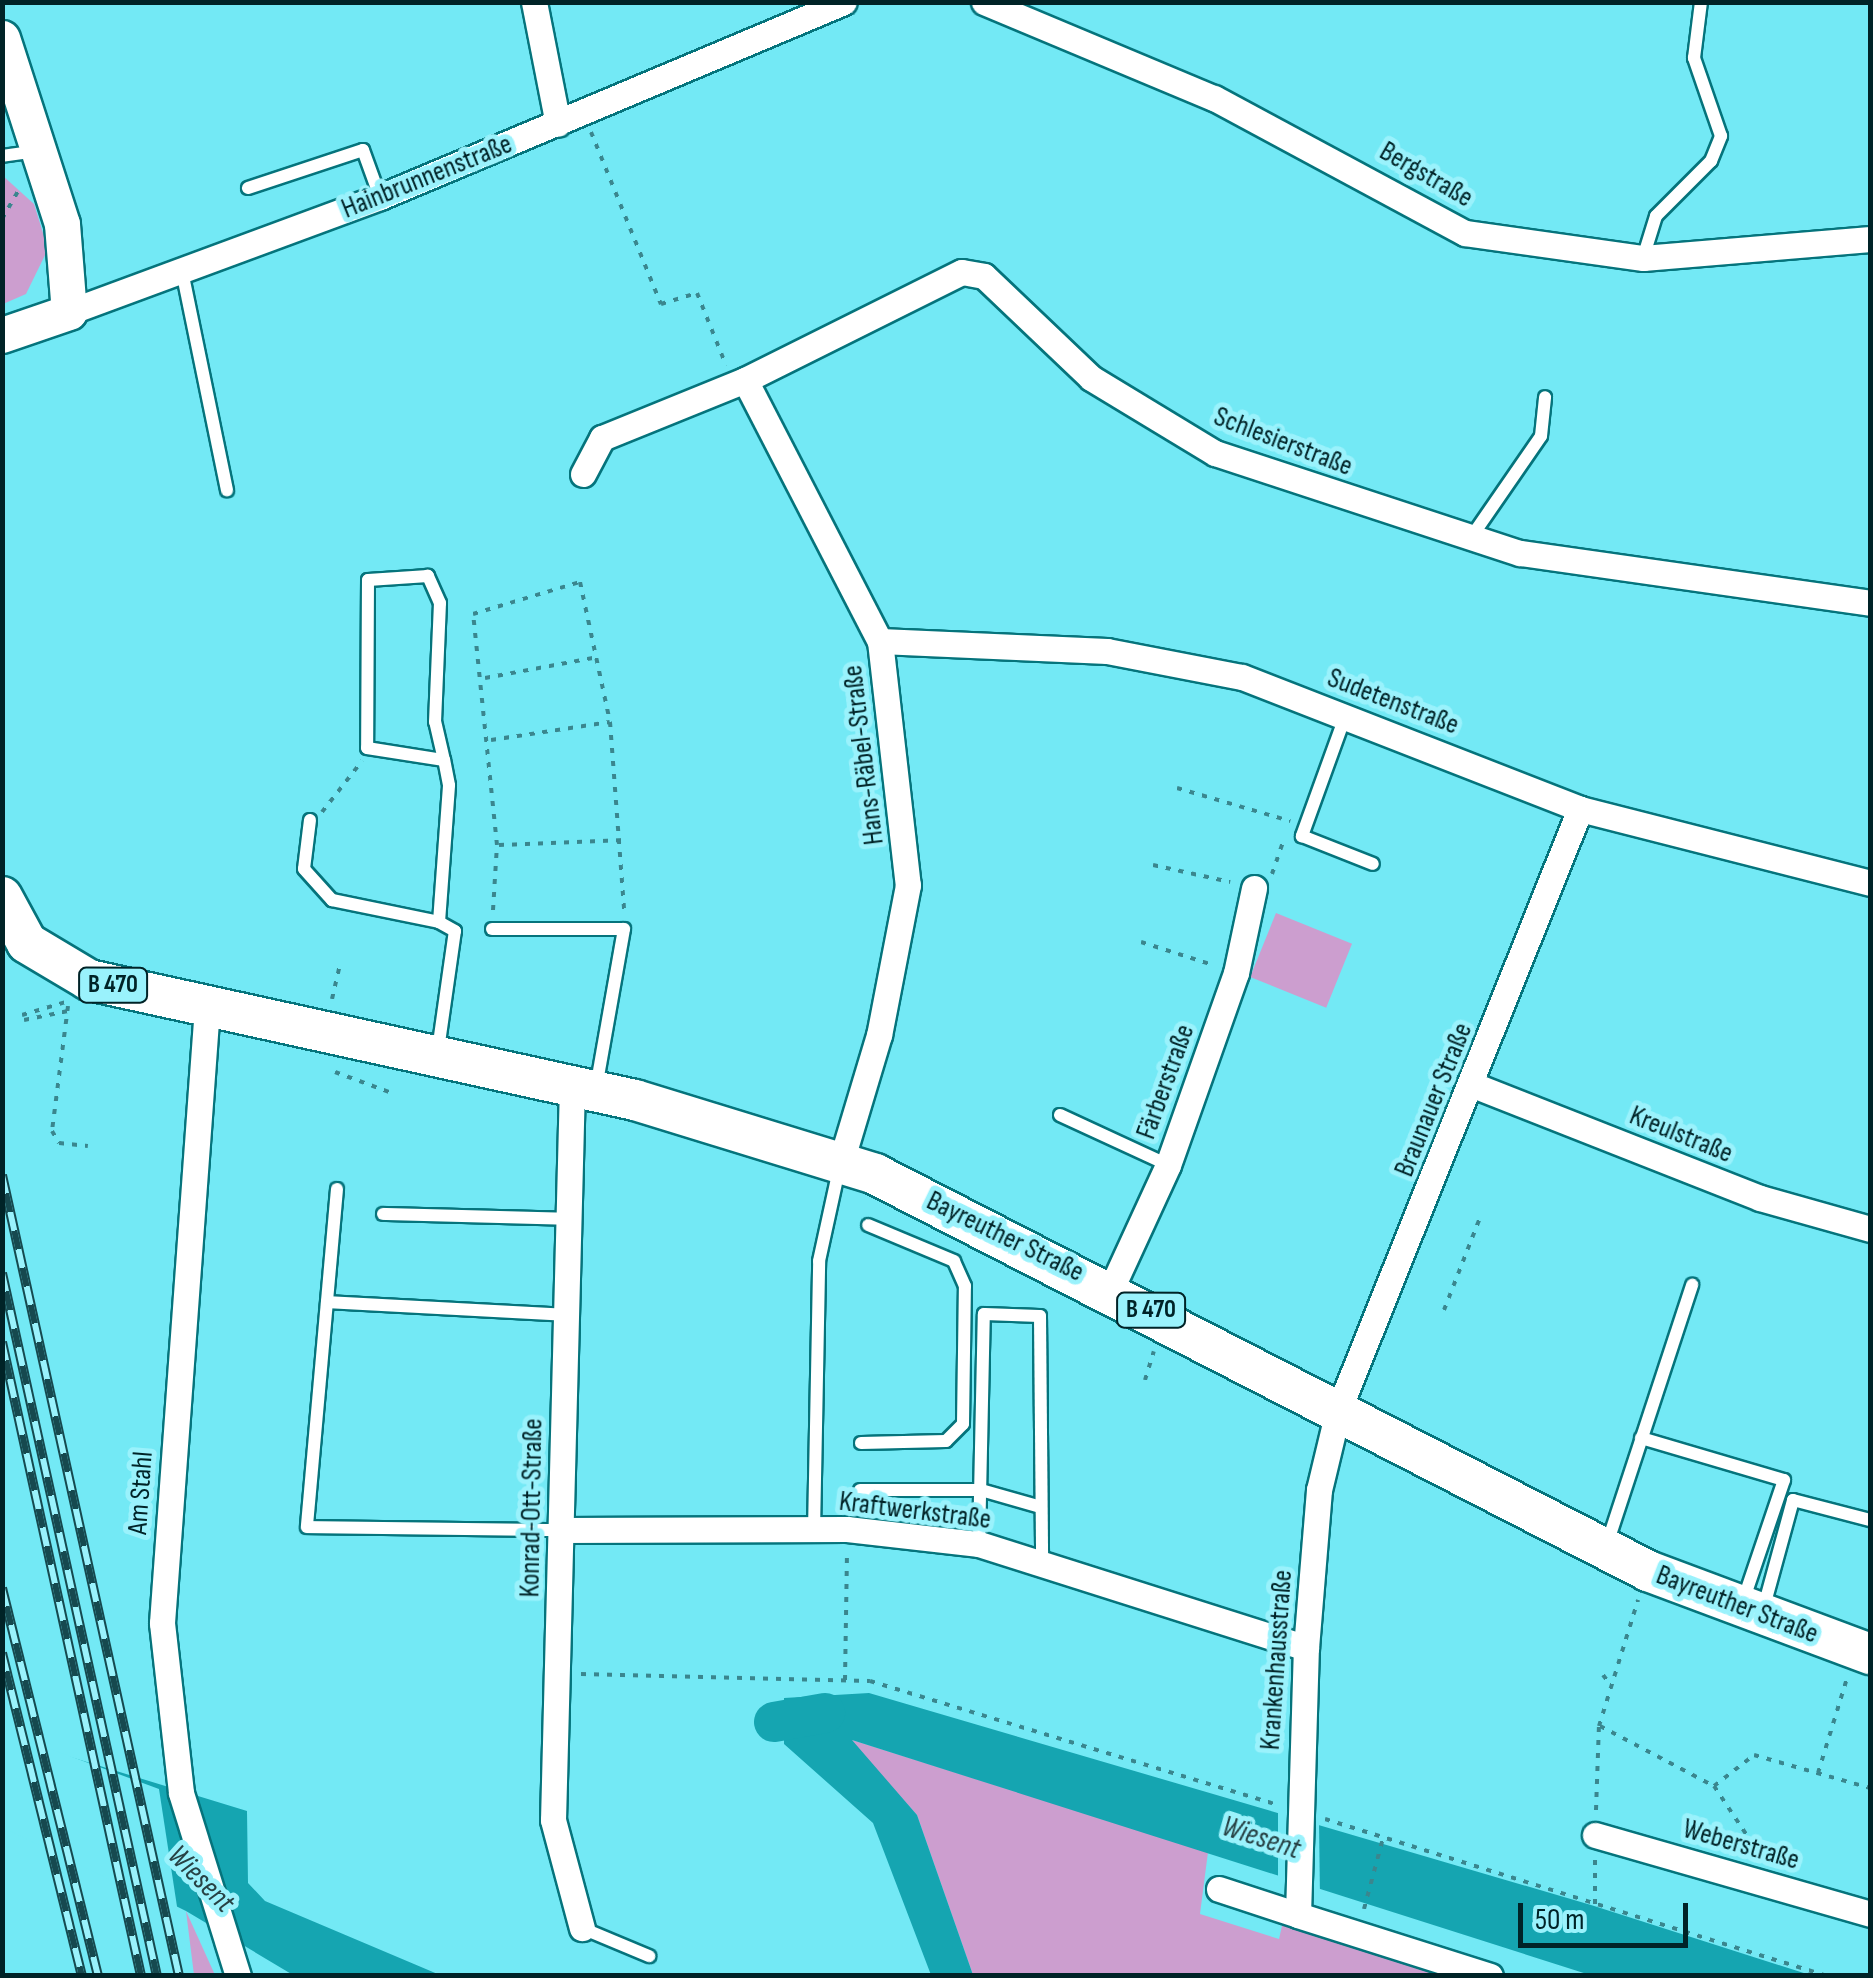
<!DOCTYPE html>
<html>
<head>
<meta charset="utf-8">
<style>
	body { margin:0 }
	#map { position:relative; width:1873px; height:1978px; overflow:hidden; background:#73e9f5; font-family:"Sofia Sans Condensed",sans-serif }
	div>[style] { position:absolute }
	.green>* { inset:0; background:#cc9ecf; transform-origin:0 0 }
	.water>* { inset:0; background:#15a5b1 }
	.pier>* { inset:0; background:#73e9f5 }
	.river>* { height:40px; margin:-20px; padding:0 20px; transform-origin:20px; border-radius:20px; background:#15a5b1 }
	.path>* { height:4px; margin-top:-2px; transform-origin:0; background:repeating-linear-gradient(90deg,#3a868e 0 5px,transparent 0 13px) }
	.roads { filter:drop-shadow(2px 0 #05747c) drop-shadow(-2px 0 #05747c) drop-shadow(0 2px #05747c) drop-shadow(0 -2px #05747c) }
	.lane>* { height:12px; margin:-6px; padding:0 6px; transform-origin:6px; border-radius:6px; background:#fff }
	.street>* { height:25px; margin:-12.5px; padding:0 12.5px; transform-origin:12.5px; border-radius:12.5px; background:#fff }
	.secondary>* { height:35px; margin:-17.5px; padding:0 17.5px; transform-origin:17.5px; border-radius:17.5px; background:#fff }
	.primary>* { height:40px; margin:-20px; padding:0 20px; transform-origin:20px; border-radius:20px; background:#fff }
	.rail>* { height:10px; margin-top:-5px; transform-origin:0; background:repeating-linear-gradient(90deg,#9af2fc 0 19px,#16494f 0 38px); box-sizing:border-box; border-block:2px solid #16494f }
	span { translate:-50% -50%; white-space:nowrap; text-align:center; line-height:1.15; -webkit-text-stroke:10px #9af2fc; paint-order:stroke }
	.shield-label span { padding:2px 8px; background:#9af2fc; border:2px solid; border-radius:8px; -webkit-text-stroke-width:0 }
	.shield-label { font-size:25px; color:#002327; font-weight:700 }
	.street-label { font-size:28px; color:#002327 }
	.water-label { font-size:30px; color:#274245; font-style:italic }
	.frame { position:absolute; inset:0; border:5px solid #002327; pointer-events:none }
	.scale { position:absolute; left:1518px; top:1903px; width:170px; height:45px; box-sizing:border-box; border:5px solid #002327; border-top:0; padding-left:12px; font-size:30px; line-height:35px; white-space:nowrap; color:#002327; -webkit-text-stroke:8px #9af2fc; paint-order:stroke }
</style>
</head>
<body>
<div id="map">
	<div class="green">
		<i style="clip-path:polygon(2px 175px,34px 204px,48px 249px,26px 294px,3px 304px)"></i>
		<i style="left:1276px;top:913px;width:82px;height:69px;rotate:22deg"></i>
		<i style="clip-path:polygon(849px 1739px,1208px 1852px,1200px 1914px,1279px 1939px,1284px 1917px,1465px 1975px,973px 1975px,917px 1815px)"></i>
		<i style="clip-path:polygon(186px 1911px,215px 1975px,194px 1975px)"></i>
	</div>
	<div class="water">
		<i style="clip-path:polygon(869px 1693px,1591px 1905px,1810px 1975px,1590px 1975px,852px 1740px,917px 1815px,973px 1975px,931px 1975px,873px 1823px,784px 1744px,784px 1698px)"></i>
		<i style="clip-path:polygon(2px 1736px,247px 1811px,248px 1883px,265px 1901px,440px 1975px,293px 1975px,186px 1911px,3px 1821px)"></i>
	</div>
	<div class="pier">
		<i style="clip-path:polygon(2px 1731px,159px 1789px,178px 1913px,2px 1827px)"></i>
		<i style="clip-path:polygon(1278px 1809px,1319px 1822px,1320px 1898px,1278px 1884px)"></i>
	</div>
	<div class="river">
		<i style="left:774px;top:1722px;width:52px;rotate:-10deg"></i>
	</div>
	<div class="path">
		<i style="left:591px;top:132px;width:186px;rotate:67.9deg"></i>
		<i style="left:661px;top:304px;width:38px;rotate:-17deg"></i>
		<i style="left:697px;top:293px;width:78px;rotate:68.1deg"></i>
		<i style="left:2px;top:219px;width:34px;rotate:-60deg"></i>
		<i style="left:485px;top:678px;width:115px;rotate:-10.5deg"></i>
		<i style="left:491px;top:740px;width:120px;rotate:-8.6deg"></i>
		<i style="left:1177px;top:788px;width:118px;rotate:16.3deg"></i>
		<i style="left:322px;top:812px;width:65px;rotate:-51.9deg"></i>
		<i style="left:499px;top:845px;width:126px;rotate:-2.3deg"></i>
		<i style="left:1153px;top:865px;width:79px;rotate:12.4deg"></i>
		<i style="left:1272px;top:874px;width:36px;rotate:-71deg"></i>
		<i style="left:493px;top:910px;width:65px;rotate:-86.5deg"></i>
		<i style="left:497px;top:845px;width:232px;rotate:-95.9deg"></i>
		<i style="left:473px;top:614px;width:112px;rotate:-16.7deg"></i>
		<i style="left:580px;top:582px;width:143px;rotate:77.9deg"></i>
		<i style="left:610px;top:722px;width:189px;rotate:85.7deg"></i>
		<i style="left:1141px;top:942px;width:76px;rotate:17.7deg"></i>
		<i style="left:332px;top:999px;width:36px;rotate:-77deg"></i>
		<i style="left:68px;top:1006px;width:126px;rotate:97.3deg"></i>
		<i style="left:52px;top:1131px;width:14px;rotate:60deg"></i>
		<i style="left:59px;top:1143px;width:29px;rotate:6deg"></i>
		<i style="left:22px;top:1015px;width:46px;rotate:-16.5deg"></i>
		<i style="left:24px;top:1020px;width:45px;rotate:-11.6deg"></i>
		<i style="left:335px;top:1072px;width:58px;rotate:20.3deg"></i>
		<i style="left:1444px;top:1310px;width:102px;rotate:-68.7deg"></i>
		<i style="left:1145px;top:1380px;width:30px;rotate:-73deg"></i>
		<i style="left:581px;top:1674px;width:289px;rotate:1.4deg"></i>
		<i style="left:870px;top:1681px;width:426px;rotate:16.9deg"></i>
		<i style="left:1603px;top:1675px;width:11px;rotate:52deg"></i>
		<i style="left:845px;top:1680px;width:126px;rotate:-89.1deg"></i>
		<i style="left:1600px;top:1726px;width:129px;rotate:27.8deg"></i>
		<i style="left:1714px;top:1786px;width:87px;rotate:56.3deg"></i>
		<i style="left:1818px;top:1773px;width:99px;rotate:-73deg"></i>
		<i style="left:1714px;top:1786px;width:51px;rotate:-37.8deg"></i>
		<i style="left:1754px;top:1755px;width:121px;rotate:15.9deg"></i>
		<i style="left:1596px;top:1810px;width:84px;rotate:-88deg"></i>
		<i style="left:1599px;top:1726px;width:132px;rotate:-72.8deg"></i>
		<i style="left:1325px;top:1819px;width:526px;rotate:17.37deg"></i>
		<i style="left:1595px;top:1904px;width:45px;rotate:-90deg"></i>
		<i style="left:1364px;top:1909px;width:73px;rotate:-75deg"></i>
	</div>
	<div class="roads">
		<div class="lane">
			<i style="left:2px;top:156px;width:34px;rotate:-8deg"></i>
			<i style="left:248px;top:188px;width:121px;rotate:-18.3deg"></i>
			<i style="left:363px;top:150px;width:50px;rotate:70.1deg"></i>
			<i style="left:1643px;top:258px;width:44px;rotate:-72.8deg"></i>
			<i style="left:1656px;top:216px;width:78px;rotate:-45deg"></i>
			<i style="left:1711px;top:161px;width:27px;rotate:-68deg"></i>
			<i style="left:1721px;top:136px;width:83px;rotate:-109.1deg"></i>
			<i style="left:1694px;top:58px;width:56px;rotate:-82.9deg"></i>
			<i style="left:182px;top:271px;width:224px;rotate:78.4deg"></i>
			<i style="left:1470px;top:539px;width:125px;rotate:-55.4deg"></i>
			<i style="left:1541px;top:436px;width:39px;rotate:-84deg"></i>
			<i style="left:1345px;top:717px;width:127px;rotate:109.9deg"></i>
			<i style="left:1302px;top:836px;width:76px;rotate:21.5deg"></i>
			<i style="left:310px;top:820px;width:49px;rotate:97deg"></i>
			<i style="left:304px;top:869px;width:42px;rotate:47.9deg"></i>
			<i style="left:332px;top:900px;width:109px;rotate:11.6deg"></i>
			<i style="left:492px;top:929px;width:132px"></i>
			<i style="left:624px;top:929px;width:160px;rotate:100deg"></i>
			<i style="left:438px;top:1050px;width:120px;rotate:-81.9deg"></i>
			<i style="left:455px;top:931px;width:18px;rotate:-151deg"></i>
			<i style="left:439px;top:922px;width:137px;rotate:-85.8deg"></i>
			<i style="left:449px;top:785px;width:25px;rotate:-101deg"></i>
			<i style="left:444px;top:760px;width:39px;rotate:-103deg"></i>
			<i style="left:435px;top:722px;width:119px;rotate:-87.6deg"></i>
			<i style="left:440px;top:603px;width:30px;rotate:-114deg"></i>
			<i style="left:428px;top:576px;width:60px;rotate:176.2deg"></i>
			<i style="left:368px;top:580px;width:168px;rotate:90.3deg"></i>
			<i style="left:367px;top:748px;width:78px;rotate:8.9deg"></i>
			<i style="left:1060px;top:1115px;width:119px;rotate:24.8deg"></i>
			<i style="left:337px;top:1189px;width:339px;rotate:95.1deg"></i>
			<i style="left:307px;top:1527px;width:254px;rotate:0.7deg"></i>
			<i style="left:383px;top:1214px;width:186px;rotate:1.5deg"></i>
			<i style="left:327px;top:1302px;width:241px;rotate:3.1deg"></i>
			<i style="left:1641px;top:1438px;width:149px;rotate:16.4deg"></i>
			<i style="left:1784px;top:1480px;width:128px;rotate:108.7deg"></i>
			<i style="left:861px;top:1443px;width:85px;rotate:-1.3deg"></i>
			<i style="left:946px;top:1441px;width:24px;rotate:-45deg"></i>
			<i style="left:963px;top:1424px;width:138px;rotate:-89.2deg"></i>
			<i style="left:965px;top:1286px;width:27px;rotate:-114deg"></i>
			<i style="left:954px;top:1261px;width:93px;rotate:-157.3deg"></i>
			<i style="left:860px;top:1490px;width:121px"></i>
			<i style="left:981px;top:1490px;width:58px;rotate:15.9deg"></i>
			<i style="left:814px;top:1531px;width:270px;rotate:-88.9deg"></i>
			<i style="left:819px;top:1261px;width:94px;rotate:-77.7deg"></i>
			<i style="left:979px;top:1544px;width:230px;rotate:-88.8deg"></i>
			<i style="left:984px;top:1314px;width:56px;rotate:2deg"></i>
			<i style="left:1040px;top:1316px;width:249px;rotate:89.5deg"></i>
			<i style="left:1607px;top:1544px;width:273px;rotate:-71.8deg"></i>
			<i style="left:1763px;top:1610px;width:114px;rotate:-74.7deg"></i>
			<i style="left:1793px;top:1500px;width:80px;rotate:14.6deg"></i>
			<i style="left:582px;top:1928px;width:73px;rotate:22.7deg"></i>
		</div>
		<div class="street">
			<i style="left:534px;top:2px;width:124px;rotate:78.9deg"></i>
			<i style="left:984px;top:2px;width:249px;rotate:22.7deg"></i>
			<i style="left:1214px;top:98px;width:285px;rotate:28.3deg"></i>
			<i style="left:1465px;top:233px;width:180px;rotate:8deg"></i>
			<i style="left:1643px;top:258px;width:228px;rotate:-4.8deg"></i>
			<i style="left:69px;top:312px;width:332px;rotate:-20.3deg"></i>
			<i style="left:380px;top:197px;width:503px;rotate:-22.8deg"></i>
			<i style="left:745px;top:380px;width:242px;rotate:-26.5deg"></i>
			<i style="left:962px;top:272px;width:22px;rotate:10deg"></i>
			<i style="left:984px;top:276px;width:148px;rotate:43.6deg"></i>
			<i style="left:1091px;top:378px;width:145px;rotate:31.2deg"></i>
			<i style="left:1215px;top:453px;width:321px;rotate:18.2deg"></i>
			<i style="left:1520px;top:553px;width:354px;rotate:8.1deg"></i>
			<i style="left:583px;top:474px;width:41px;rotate:-62.2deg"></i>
			<i style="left:602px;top:438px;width:154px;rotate:-22.1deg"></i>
			<i style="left:745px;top:380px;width:294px;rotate:62.7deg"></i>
			<i style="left:880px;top:641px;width:246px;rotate:83.5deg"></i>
			<i style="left:908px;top:885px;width:153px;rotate:100.9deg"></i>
			<i style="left:879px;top:1035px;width:133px;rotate:106.7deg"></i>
			<i style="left:880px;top:641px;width:227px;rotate:2.5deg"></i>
			<i style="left:1107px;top:651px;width:137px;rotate:10.9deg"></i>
			<i style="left:1242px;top:677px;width:363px;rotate:21.3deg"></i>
			<i style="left:1580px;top:809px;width:299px;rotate:14.3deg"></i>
			<i style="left:207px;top:1007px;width:618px;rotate:94.18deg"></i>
			<i style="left:162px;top:1623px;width:171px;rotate:83.6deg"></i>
			<i style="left:181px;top:1793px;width:192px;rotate:72.7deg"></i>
			<i style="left:572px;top:1085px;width:735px;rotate:91.48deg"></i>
			<i style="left:553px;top:1820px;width:112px;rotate:75deg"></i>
			<i style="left:1473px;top:1085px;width:308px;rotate:21.5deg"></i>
			<i style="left:1760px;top:1198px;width:114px;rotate:15.7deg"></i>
			<i style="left:1111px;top:1289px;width:136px;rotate:-65.3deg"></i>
			<i style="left:1168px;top:1165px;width:204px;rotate:-70.5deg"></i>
			<i style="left:1236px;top:973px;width:87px;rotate:-78deg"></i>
			<i style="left:561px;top:1530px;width:286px;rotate:-0.2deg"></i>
			<i style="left:847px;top:1529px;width:133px;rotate:6.5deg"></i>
			<i style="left:979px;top:1544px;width:343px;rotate:17.6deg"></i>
			<i style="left:1595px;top:1835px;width:286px;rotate:16deg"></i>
			<i style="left:1219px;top:1889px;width:83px;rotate:18.2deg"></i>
			<i style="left:1490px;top:1976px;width:201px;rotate:-162.4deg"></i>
			<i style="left:1298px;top:1915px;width:267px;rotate:-88.3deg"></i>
			<i style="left:1306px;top:1648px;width:159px;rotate:-85.3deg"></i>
			<i style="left:1319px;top:1490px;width:81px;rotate:-76.5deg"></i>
			<i style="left:1338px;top:1411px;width:649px;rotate:-68.1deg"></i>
		</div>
		<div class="secondary">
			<i style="left:2px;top:38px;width:195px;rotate:72.1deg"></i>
			<i style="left:62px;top:224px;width:88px;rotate:85.5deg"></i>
			<i style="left:69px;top:312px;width:71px;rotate:161.1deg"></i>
		</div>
		<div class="primary">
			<i style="left:2px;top:897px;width:52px;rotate:61.5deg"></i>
			<i style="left:27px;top:943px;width:72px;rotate:30.8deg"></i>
			<i style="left:89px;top:980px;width:559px;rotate:12.4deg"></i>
			<i style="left:635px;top:1100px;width:251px;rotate:17.1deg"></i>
			<i style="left:875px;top:1174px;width:869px;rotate:27.18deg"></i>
			<i style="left:1648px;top:1571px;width:237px;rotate:20.5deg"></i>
		</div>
	</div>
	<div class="rail">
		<i style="left:2px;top:1175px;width:820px;rotate:77.54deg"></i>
		<i style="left:2px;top:1273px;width:720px;rotate:77.57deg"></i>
		<i style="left:2px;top:1342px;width:649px;rotate:77.63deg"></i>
		<i style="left:2px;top:1588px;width:400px;rotate:76.1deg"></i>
		<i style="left:2px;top:1653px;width:333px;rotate:76.1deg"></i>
	</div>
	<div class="shield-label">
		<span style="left:113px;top:985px">B 470</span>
		<span style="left:1151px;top:1310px">B 470</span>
	</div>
	<div class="street-label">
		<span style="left:1426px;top:175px;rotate:30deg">Bergstraße</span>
		<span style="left:427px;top:177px;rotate:-22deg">Hainbrunnenstraße</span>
		<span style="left:1283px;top:442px;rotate:21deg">Schlesierstraße</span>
		<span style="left:1393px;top:702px;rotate:21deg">Sudetenstraße</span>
		<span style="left:864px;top:755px;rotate:-97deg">Hans-Räbel-Straße</span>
		<span style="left:1166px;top:1082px;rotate:-70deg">Färberstraße</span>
		<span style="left:1434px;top:1100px;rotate:-68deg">Braunauer Straße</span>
		<span style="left:1681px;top:1135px;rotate:22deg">Kreulstraße</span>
		<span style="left:1005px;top:1237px;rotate:26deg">Bayreuther Straße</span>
		<span style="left:141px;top:1493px;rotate:-86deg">Am Stahl</span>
		<span style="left:532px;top:1508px;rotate:-89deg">Konrad-Ott-Straße</span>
		<span style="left:915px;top:1511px;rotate:7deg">Kraftwerkstraße</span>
		<span style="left:1737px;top:1605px;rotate:21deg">Bayreuther Straße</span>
		<span style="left:1277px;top:1660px;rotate:-86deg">Krankenhausstraße</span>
		<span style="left:1741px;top:1845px;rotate:16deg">Weberstraße</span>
	</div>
	<div class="water-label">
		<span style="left:1261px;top:1838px;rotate:18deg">Wiesent</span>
		<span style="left:201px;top:1879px;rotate:45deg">Wiesent</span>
	</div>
	<div class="frame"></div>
	<div class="scale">50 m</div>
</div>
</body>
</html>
